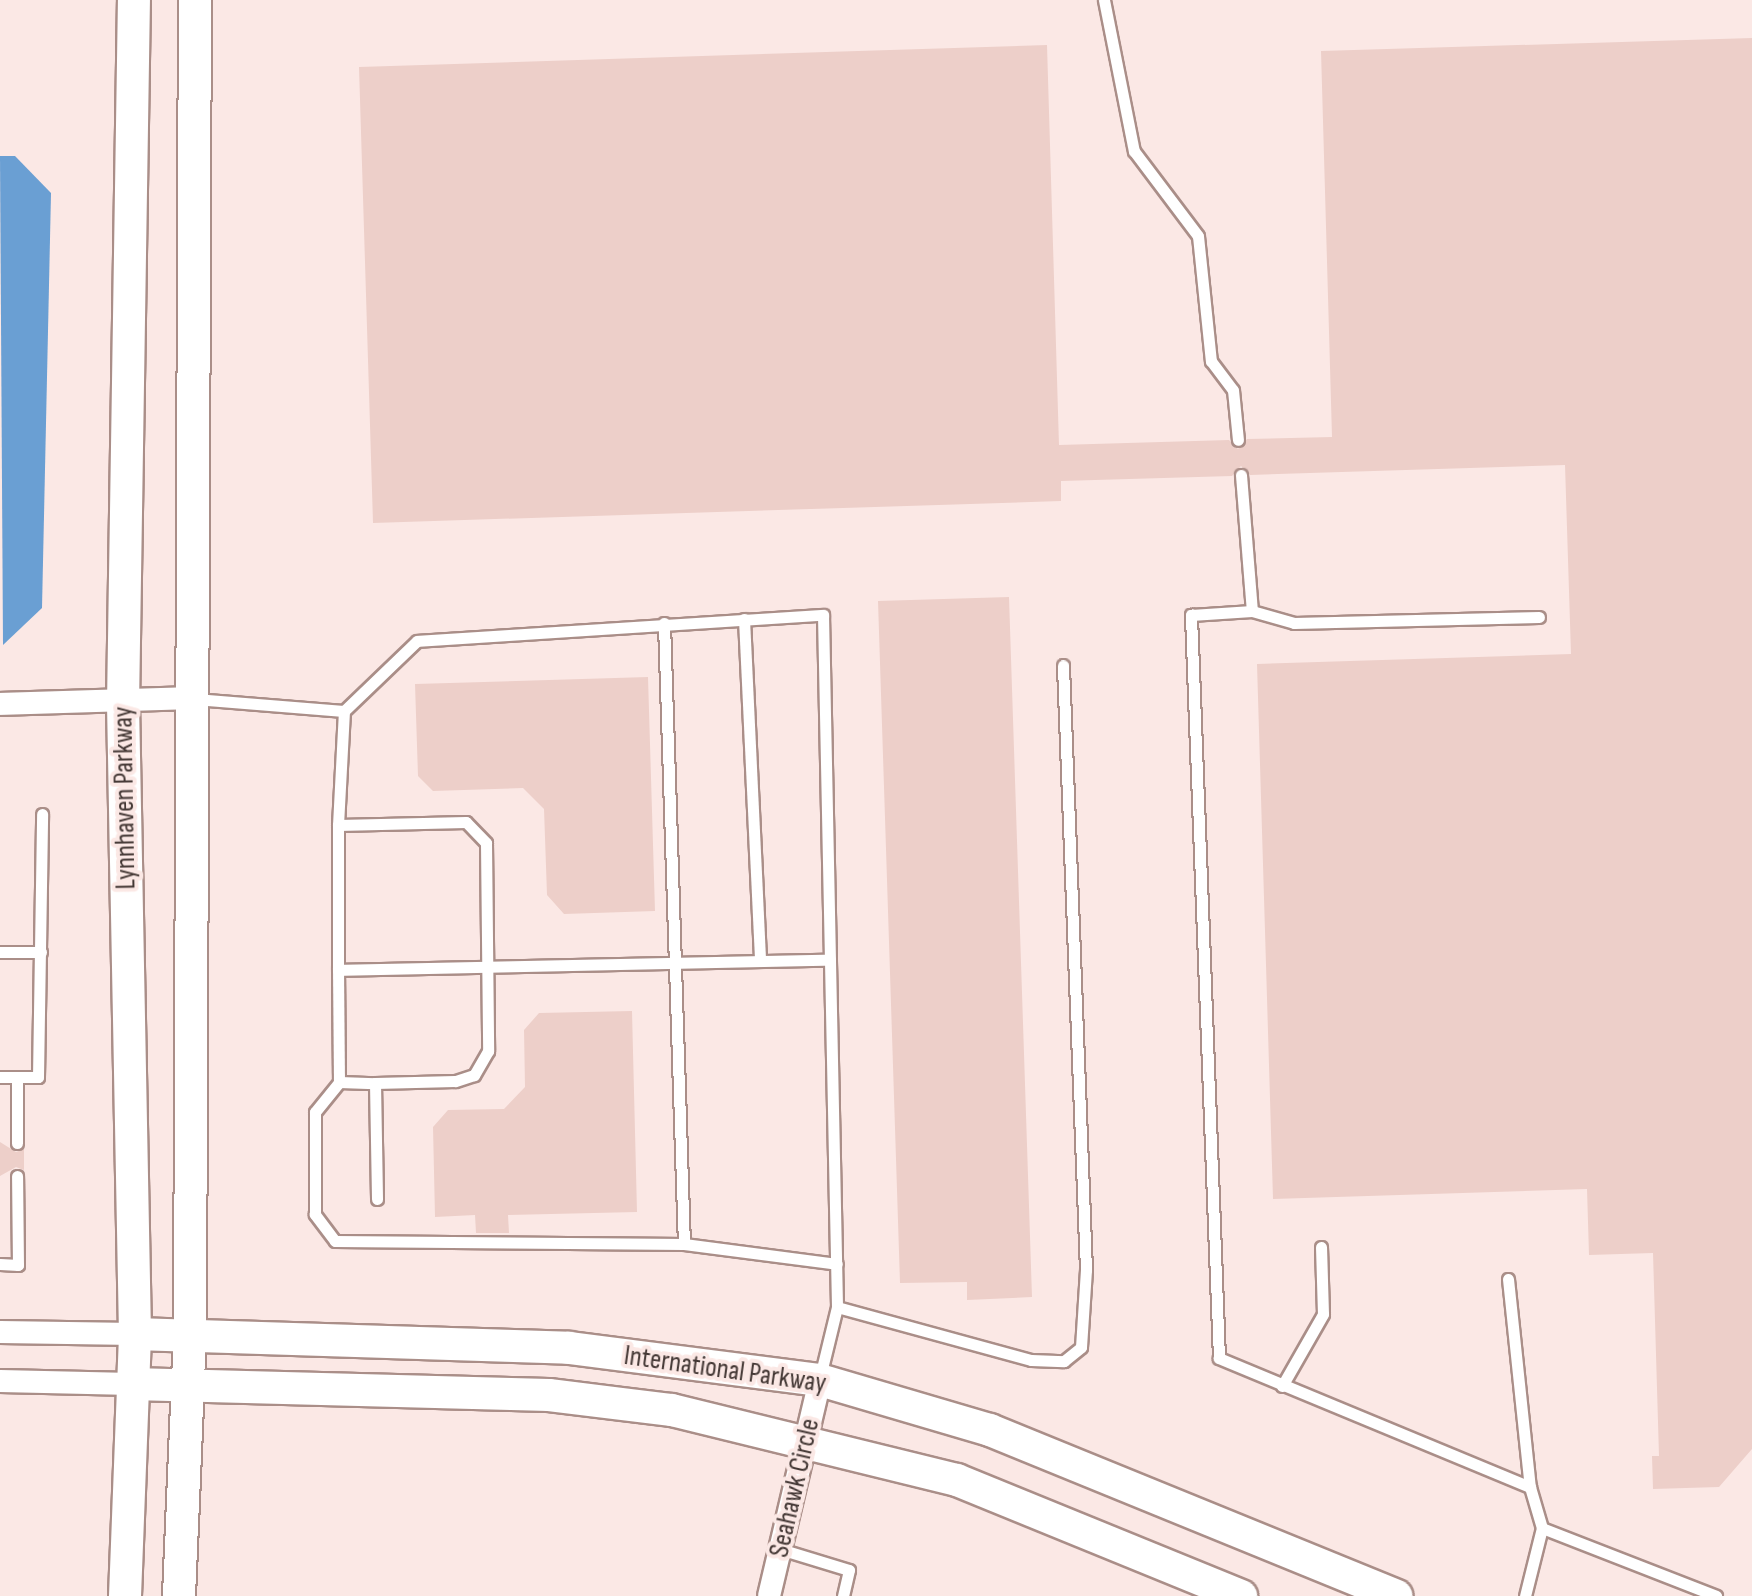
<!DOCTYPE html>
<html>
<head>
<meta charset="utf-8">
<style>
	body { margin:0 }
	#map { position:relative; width:1752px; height:1596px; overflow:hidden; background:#fbe8e5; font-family:"Sofia Sans Condensed",sans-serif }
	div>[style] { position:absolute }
	.water>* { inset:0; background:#6a9fd3 }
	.building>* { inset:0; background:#edcfc9 }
	.roads { filter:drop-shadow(2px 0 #aa8e88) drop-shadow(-2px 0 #aa8e88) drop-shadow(0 2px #aa8e88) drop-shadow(0 -2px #aa8e88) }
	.service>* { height:11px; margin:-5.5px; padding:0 5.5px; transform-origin:5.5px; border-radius:5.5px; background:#fff }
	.minor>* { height:22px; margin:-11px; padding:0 11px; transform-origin:11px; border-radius:11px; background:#fff }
	.secondary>* { height:32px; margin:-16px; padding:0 16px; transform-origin:16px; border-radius:16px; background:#fff }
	span { translate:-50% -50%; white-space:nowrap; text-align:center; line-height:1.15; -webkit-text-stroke:8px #fbe8e5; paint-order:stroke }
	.street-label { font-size:28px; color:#433734 }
</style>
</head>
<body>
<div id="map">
	<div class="water">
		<i style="clip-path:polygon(0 156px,15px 156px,51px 193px,42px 608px,3px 645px)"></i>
	</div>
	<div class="building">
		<i style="clip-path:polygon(1752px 38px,1752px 1449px,1719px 1487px,1653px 1489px,1652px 1456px,1659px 1456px,1653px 1253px,1589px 1255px,1587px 1189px,1273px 1199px,1257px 664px,1571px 654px,1565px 465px,1250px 475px,1241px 466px,1232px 476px,1061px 481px,1061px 501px,373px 523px,359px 67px,1047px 45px,1059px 445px,1229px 440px,1238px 449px,1247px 439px,1332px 437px,1321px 51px)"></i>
		<i style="clip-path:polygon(1009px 597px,1032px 1297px,967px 1300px,967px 1282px,900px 1283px,878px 601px)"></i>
		<i style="clip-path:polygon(648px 677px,655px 911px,564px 914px,547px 895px,544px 809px,523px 788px,433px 791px,418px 776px,415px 684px)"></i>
		<i style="clip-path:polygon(632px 1011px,637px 1212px,508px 1215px,509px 1233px,476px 1233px,475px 1215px,435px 1217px,433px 1127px,448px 1110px,504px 1109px,525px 1087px,524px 1030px,539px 1013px)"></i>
		<i style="clip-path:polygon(0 1142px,16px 1152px,24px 1149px,24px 1170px,16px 1167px,0 1176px)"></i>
	</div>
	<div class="roads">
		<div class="service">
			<i style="left:1104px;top:0;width:154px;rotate:78.8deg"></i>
			<i style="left:1134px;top:151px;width:106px;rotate:53deg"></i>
			<i style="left:1198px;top:236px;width:126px;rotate:84.1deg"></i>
			<i style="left:1211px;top:361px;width:36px;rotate:53deg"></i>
			<i style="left:1233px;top:390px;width:50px;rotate:84.3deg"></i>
			<i style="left:1241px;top:475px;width:136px;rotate:85.4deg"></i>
			<i style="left:744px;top:619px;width:340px;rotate:87.3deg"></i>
			<i style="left:664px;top:623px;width:621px;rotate:88.16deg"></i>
			<i style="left:684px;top:1244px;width:154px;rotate:7.4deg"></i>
			<i style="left:195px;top:699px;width:149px;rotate:4.6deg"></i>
			<i style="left:344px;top:711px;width:101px;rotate:-43.8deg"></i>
			<i style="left:417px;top:641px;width:407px;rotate:-3.7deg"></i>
			<i style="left:823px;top:615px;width:692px;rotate:88.84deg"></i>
			<i style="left:837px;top:1307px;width:72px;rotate:103.7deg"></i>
			<i style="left:338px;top:825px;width:114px;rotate:-87deg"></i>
			<i style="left:0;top:952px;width:41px"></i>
			<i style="left:338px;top:970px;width:145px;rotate:-90deg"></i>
			<i style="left:338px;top:825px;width:128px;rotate:-1.3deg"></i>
			<i style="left:466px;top:822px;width:29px;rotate:46deg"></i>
			<i style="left:486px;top:843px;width:208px;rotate:89.4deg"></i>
			<i style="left:488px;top:1051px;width:28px;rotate:120deg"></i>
			<i style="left:474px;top:1075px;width:20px;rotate:162deg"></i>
			<i style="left:455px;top:1081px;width:80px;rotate:178.6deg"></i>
			<i style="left:375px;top:1083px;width:116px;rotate:89deg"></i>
			<i style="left:0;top:1077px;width:38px"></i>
			<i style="left:38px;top:1077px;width:263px;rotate:-89.1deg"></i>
			<i style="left:17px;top:1077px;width:66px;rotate:90deg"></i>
			<i style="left:339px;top:1082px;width:36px;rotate:2deg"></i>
			<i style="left:684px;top:1244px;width:349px;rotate:-179.5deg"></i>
			<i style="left:335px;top:1241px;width:34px;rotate:-127deg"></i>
			<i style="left:315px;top:1214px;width:102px;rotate:-90deg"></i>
			<i style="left:315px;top:1112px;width:38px;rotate:-51deg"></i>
			<i style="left:339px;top:1082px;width:112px;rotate:-90.5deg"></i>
			<i style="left:338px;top:970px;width:492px;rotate:-1.2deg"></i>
			<i style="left:0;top:1264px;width:18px;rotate:3deg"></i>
			<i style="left:18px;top:1265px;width:89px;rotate:-90.6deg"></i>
			<i style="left:1508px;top:1279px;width:209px;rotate:84deg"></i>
			<i style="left:1530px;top:1487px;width:43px;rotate:73.7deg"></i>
			<i style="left:1542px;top:1528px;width:187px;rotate:21.3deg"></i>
			<i style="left:837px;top:1307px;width:201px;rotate:15.3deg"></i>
			<i style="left:1031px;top:1360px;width:33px;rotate:2deg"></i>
			<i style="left:1064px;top:1361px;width:22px;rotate:-39deg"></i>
			<i style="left:1081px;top:1347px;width:77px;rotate:-86.3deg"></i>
			<i style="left:1086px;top:1270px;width:605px;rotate:-92.18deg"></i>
			<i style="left:1282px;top:1386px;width:83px;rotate:-60.3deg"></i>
			<i style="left:1323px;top:1314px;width:67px;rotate:-91.7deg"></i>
			<i style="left:1530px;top:1487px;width:337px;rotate:-157.5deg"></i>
			<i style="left:1219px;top:1358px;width:744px;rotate:-92.16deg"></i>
			<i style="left:1191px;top:615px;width:61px;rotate:-3.8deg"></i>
			<i style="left:1252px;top:611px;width:44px;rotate:15.9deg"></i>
			<i style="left:1294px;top:623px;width:245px;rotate:-1.4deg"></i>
			<i style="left:780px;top:1549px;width:72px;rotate:16.9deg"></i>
			<i style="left:849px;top:1570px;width:27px;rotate:103deg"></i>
			<i style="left:1525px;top:1596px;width:70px;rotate:-76deg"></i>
		</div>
		<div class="minor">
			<i style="left:0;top:704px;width:191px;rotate:-1.8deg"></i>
			<i style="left:0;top:1332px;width:135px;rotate:0.8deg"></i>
			<i style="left:0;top:1381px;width:132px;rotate:1.3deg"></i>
			<i style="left:769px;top:1596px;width:222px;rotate:-76.7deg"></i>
		</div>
		<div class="secondary">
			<i style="left:135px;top:1334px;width:434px;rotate:1.8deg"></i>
			<i style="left:569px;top:1348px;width:253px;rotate:7.3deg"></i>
			<i style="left:820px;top:1380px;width:177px;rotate:16.4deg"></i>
			<i style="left:990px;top:1430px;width:439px;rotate:22.2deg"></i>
			<i style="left:132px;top:1384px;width:417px;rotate:1.5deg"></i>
			<i style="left:549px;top:1395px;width:124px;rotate:7deg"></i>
			<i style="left:672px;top:1410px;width:293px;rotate:13.8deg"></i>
			<i style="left:957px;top:1480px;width:307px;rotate:22.2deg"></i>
			<i style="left:125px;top:1596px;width:262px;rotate:-87.8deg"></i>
			<i style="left:135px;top:1334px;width:629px;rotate:-91.09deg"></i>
			<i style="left:123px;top:705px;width:705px;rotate:-89.11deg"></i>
			<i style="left:179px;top:1596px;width:262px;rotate:-87.6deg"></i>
			<i style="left:190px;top:1334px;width:1334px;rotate:-89.79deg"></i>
		</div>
	</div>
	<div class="street-label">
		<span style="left:125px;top:798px;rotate:-91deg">Lynnhaven Parkway</span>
		<span style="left:725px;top:1370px;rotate:8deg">International Parkway</span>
		<span style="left:795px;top:1488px;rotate:-77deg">Seahawk Circle</span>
	</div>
</div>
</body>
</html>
